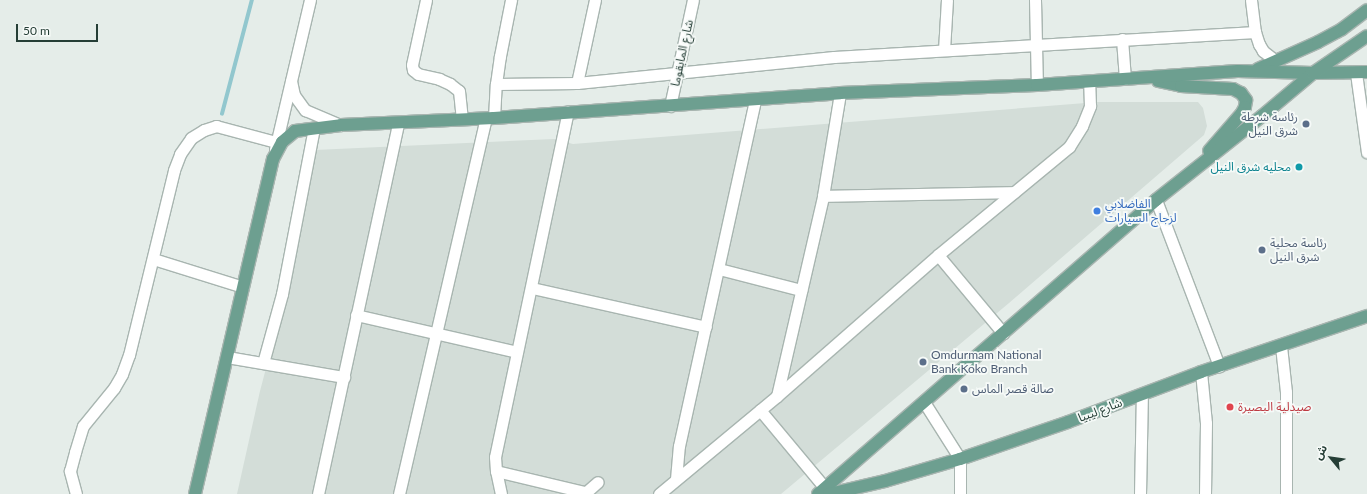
<!DOCTYPE html>
<html>
<head>
<meta charset="utf-8">
<style>
	body { margin:0 }
	#map { position:relative; width:1367px; height:494px; overflow:hidden; background:#e5ede9; font-family:Lato,"Noto Sans Arabic",sans-serif }
	div>[style] { position:absolute }
	.built>* { inset:0; background:#d3ddd8 }
	.stream>* { height:3.5px; margin:-1.75px; padding:0 1.75px; transform-origin:1.75px; border-radius:1.75px; background:#92c7ce }
	.roads { filter:drop-shadow(1px 0 #a8b5b0) drop-shadow(-1px 0 #a8b5b0) drop-shadow(0 1px #a8b5b0) drop-shadow(0 -1px #a8b5b0) }
	.minor>* { height:11px; margin:-5.5px; padding:0 5.5px; transform-origin:5.5px; border-radius:5.5px; background:#fff }
	.major>* { height:12px; margin:-6px; padding:0 6px; transform-origin:6px; border-radius:6px; background:#6d9f90 }
	.dots>* { width:11px; height:11px; translate:-50% -50%; box-sizing:border-box; border:2px solid #f6faf8; border-radius:50% }
	span { translate:-50% -50%; white-space:nowrap; text-align:center; line-height:1.15; -webkit-text-stroke:3.5px #f6faf8; paint-order:stroke }
	.street-label { font-size:12px; color:#253e36 }
	.service-label { font-size:12px; color:#4e5e75 }
	.right { translate:-100% -50%; text-align:right }
	.left { translate:0 -50%; text-align:left }
	.culture-label { font-size:12px; color:#0d838f }
	.shop-label { font-size:12px; color:#366cbe }
	.health-label { font-size:12px; color:#be3a42 }
	.north { position:absolute; left:1311px; top:438px; width:40px; height:40px; -webkit-text-stroke:3px #f6faf8; paint-order:stroke; rotate:299deg; font-size:11px; font-weight:700; line-height:16px; text-align:center; color:#253e36 }
	.north::after { content:''; display:block; margin:auto; width:14px; height:18px; background:#253e36; clip-path:polygon(50% 0,100% 100%,50% 72%,0 100%) }
	.scale { position:absolute; left:16px; top:24px; width:82px; height:18px; box-sizing:border-box; border:2px solid #253e36; border-top:0; padding-left:5px; font-size:12px; line-height:14px; white-space:nowrap; color:#253e36; -webkit-text-stroke:3px #f6faf8; paint-order:stroke }
</style>
</head>
<body>
<div id="map">
	<div class="built">
		<i style="clip-path:polygon(1098px 102px,1198px 102px,1203px 108px,1207px 126px,1204px 135px,1009px 303px,781px 494px,237px 494px,260px 391px,296px 255px,315px 150px,554px 139px,573px 144px)"></i>
	</div>
	<div class="stream">
		<i style="left:222px;top:114px;width:118px;rotate:-75.3deg"></i>
	</div>
	<div class="roads">
		<div class="minor">
			<i style="left:426px;top:0;width:66px;rotate:102.2deg"></i>
			<i style="left:412px;top:65px;width:5px;rotate:79deg"></i>
			<i style="left:413px;top:70px;width:6px;rotate:39deg"></i>
			<i style="left:418px;top:74px;width:22px;rotate:13deg"></i>
			<i style="left:439px;top:79px;width:12px;rotate:24deg"></i>
			<i style="left:450px;top:84px;width:11px;rotate:38deg"></i>
			<i style="left:459px;top:91px;width:28px;rotate:84deg"></i>
			<i style="left:1035px;top:0;width:85px;rotate:88.7deg"></i>
			<i style="left:1251px;top:0;width:32px;rotate:83deg"></i>
			<i style="left:1255px;top:32px;width:13px;rotate:72deg"></i>
			<i style="left:1259px;top:44px;width:8px;rotate:60deg"></i>
			<i style="left:1263px;top:51px;width:16px;rotate:38deg"></i>
			<i style="left:1122px;top:39px;width:40px;rotate:85.7deg"></i>
			<i style="left:944px;top:50px;width:50px;rotate:-86.6deg"></i>
			<i style="left:1356px;top:73px;width:80px;rotate:82.1deg"></i>
			<i style="left:291px;top:81px;width:14px;rotate:78deg"></i>
			<i style="left:294px;top:95px;width:19px;rotate:54deg"></i>
			<i style="left:305px;top:110px;width:39px;rotate:23deg"></i>
			<i style="left:577px;top:83px;width:85px;rotate:-77.8deg"></i>
			<i style="left:496px;top:84px;width:81px;rotate:-0.7deg"></i>
			<i style="left:577px;top:83px;width:258px;rotate:-5.8deg"></i>
			<i style="left:834px;top:57px;width:422px;rotate:-3.4deg"></i>
			<i style="left:670px;top:106px;width:108px;rotate:-77.8deg"></i>
			<i style="left:494px;top:118px;width:34px;rotate:-87deg"></i>
			<i style="left:496px;top:84px;width:28px;rotate:-82deg"></i>
			<i style="left:500px;top:56px;width:57px;rotate:-78.9deg"></i>
			<i style="left:275px;top:149px;width:153px;rotate:-76.8deg"></i>
			<i style="left:823px;top:196px;width:191px;rotate:-1.2deg"></i>
			<i style="left:1156px;top:200px;width:178px;rotate:69.2deg"></i>
			<i style="left:938px;top:255px;width:102px;rotate:50.2deg"></i>
			<i style="left:153px;top:259px;width:94px;rotate:17.3deg"></i>
			<i style="left:719px;top:269px;width:85px;rotate:14.4deg"></i>
			<i style="left:532px;top:288px;width:178px;rotate:12.6deg"></i>
			<i style="left:356px;top:315px;width:165px;rotate:12.9deg"></i>
			<i style="left:1281px;top:346px;width:46px;rotate:83.8deg"></i>
			<i style="left:1286px;top:392px;width:102px;rotate:90deg"></i>
			<i style="left:227px;top:357px;width:119px;rotate:9.7deg"></i>
			<i style="left:263px;top:363px;width:72px;rotate:-74.6deg"></i>
			<i style="left:282px;top:294px;width:169px;rotate:-79.1deg"></i>
			<i style="left:1201px;top:372px;width:51px;rotate:84.4deg"></i>
			<i style="left:1206px;top:423px;width:71px;rotate:90.8deg"></i>
			<i style="left:777px;top:396px;width:205px;rotate:-77deg"></i>
			<i style="left:823px;top:196px;width:104px;rotate:-80.6deg"></i>
			<i style="left:924px;top:402px;width:67px;rotate:57.7deg"></i>
			<i style="left:960px;top:459px;width:35px;rotate:90deg"></i>
			<i style="left:760px;top:410px;width:102px;rotate:50.2deg"></i>
			<i style="left:496px;top:471px;width:90px;rotate:13.4deg"></i>
			<i style="left:676px;top:479px;width:33px;rotate:-85deg"></i>
			<i style="left:679px;top:446px;width:354px;rotate:-77.6deg"></i>
			<i style="left:76px;top:494px;width:24px;rotate:-105deg"></i>
			<i style="left:70px;top:471px;width:20px;rotate:-75deg"></i>
			<i style="left:75px;top:452px;width:27px;rotate:-73deg"></i>
			<i style="left:83px;top:426px;width:49px;rotate:-50.8deg"></i>
			<i style="left:114px;top:388px;width:16px;rotate:-60deg"></i>
			<i style="left:122px;top:374px;width:20px;rotate:-70deg"></i>
			<i style="left:129px;top:355px;width:190px;rotate:-76.3deg"></i>
			<i style="left:174px;top:170px;width:17px;rotate:-69deg"></i>
			<i style="left:180px;top:154px;width:19px;rotate:-55deg"></i>
			<i style="left:191px;top:138px;width:15px;rotate:-32deg"></i>
			<i style="left:204px;top:130px;width:13px;rotate:-18deg"></i>
			<i style="left:216px;top:126px;width:62px;rotate:14.9deg"></i>
			<i style="left:318px;top:494px;width:380px;rotate:-77.8deg"></i>
			<i style="left:399px;top:494px;width:386px;rotate:-77deg"></i>
			<i style="left:501px;top:494px;width:24px;rotate:-102deg"></i>
			<i style="left:496px;top:471px;width:14px;rotate:-94deg"></i>
			<i style="left:495px;top:457px;width:353px;rotate:-78.1deg"></i>
			<i style="left:584px;top:494px;width:18px;rotate:-41deg"></i>
			<i style="left:659px;top:494px;width:153px;rotate:-39.7deg"></i>
			<i style="left:777px;top:396px;width:214px;rotate:-41.2deg"></i>
			<i style="left:938px;top:255px;width:170px;rotate:-39.5deg"></i>
			<i style="left:1069px;top:147px;width:25px;rotate:-58deg"></i>
			<i style="left:1082px;top:126px;width:22px;rotate:-68deg"></i>
			<i style="left:1090px;top:106px;width:24px;rotate:-92deg"></i>
			<i style="left:1140px;top:494px;width:100px;rotate:-88.9deg"></i>
		</div>
		<div class="major">
			<i style="left:1258px;top:69px;width:66px;rotate:-24.2deg"></i>
			<i style="left:1318px;top:42px;width:27px;rotate:-28deg"></i>
			<i style="left:1342px;top:29px;width:31px;rotate:-37deg"></i>
			<i style="left:1158px;top:81px;width:24px;rotate:12deg"></i>
			<i style="left:1181px;top:86px;width:52px;rotate:3.3deg"></i>
			<i style="left:1233px;top:89px;width:9px;rotate:27deg"></i>
			<i style="left:1241px;top:93px;width:9px;rotate:54deg"></i>
			<i style="left:1246px;top:100px;width:7px;rotate:98deg"></i>
			<i style="left:1245px;top:107px;width:7px;rotate:117deg"></i>
			<i style="left:1242px;top:113px;width:50px;rotate:131deg"></i>
			<i style="left:195px;top:494px;width:344px;rotate:-76.9deg"></i>
			<i style="left:273px;top:159px;width:19px;rotate:-62deg"></i>
			<i style="left:282px;top:142px;width:17px;rotate:-40deg"></i>
			<i style="left:295px;top:131px;width:46px;rotate:-7.4deg"></i>
			<i style="left:341px;top:125px;width:153px;rotate:-2.6deg"></i>
			<i style="left:494px;top:118px;width:347px;rotate:-4.1deg"></i>
			<i style="left:840px;top:93px;width:197px;rotate:-2.3deg"></i>
			<i style="left:1037px;top:85px;width:201px;rotate:-4deg"></i>
			<i style="left:1238px;top:71px;width:75px;rotate:1.5deg"></i>
			<i style="left:1313px;top:73px;width:54px;rotate:-1.1deg"></i>
			<i style="left:818px;top:494px;width:448px;rotate:-41deg"></i>
			<i style="left:1156px;top:200px;width:135px;rotate:-38.4deg"></i>
			<i style="left:1262px;top:116px;width:67px;rotate:-40.1deg"></i>
			<i style="left:1313px;top:73px;width:65px;rotate:-34.4deg"></i>
			<i style="left:829px;top:494px;width:57px;rotate:-13.1deg"></i>
			<i style="left:885px;top:481px;width:78px;rotate:-16.3deg"></i>
			<i style="left:960px;top:459px;width:114px;rotate:-18.9deg"></i>
			<i style="left:1068px;top:422px;width:142px;rotate:-20.6deg"></i>
			<i style="left:1201px;top:372px;width:175px;rotate:-18.6deg"></i>
		</div>
	</div>
	<div class="dots">
		<i style="left:1306px;top:124px;background:#5c6f8a"></i>
		<i style="left:1299px;top:167px;background:#0f9aa8"></i>
		<i style="left:1097px;top:211px;background:#3f7fe0"></i>
		<i style="left:1262px;top:250px;background:#5c6f8a"></i>
		<i style="left:923px;top:362px;background:#5c6f8a"></i>
		<i style="left:964px;top:389px;background:#5c6f8a"></i>
		<i style="left:1230px;top:407px;background:#e0444e"></i>
	</div>
	<div class="street-label">
		<span style="left:682px;top:53px;rotate:-78deg">شارع المايقوما</span>
		<span style="left:1100px;top:410px;rotate:-21deg">شارع ليبيا</span>
	</div>
	<div class="service-label">
		<span class="right" style="left:1298px;top:124px">رئاسة شرطة<br>شرق النيل</span>
		<span class="left" style="left:1270px;top:250px">رئاسة محلية<br>شرق النيل</span>
		<span class="left" style="left:931px;top:362px">Omdurmam National<br>Bank Koko Branch</span>
		<span class="left" style="left:972px;top:389px">صالة قصر الماس</span>
	</div>
	<div class="culture-label">
		<span class="right" style="left:1291px;top:167px">محليه شرق النيل</span>
	</div>
	<div class="shop-label">
		<span class="left" style="left:1105px;top:211px">الفاضلابي<br>لزجاج السيارات</span>
	</div>
	<div class="health-label">
		<span class="left" style="left:1238px;top:407px">صيدلية البصيرة</span>
	</div>
	<div class="north">ش</div>
	<div class="scale">50 m</div>
</div>
</body>
</html>
